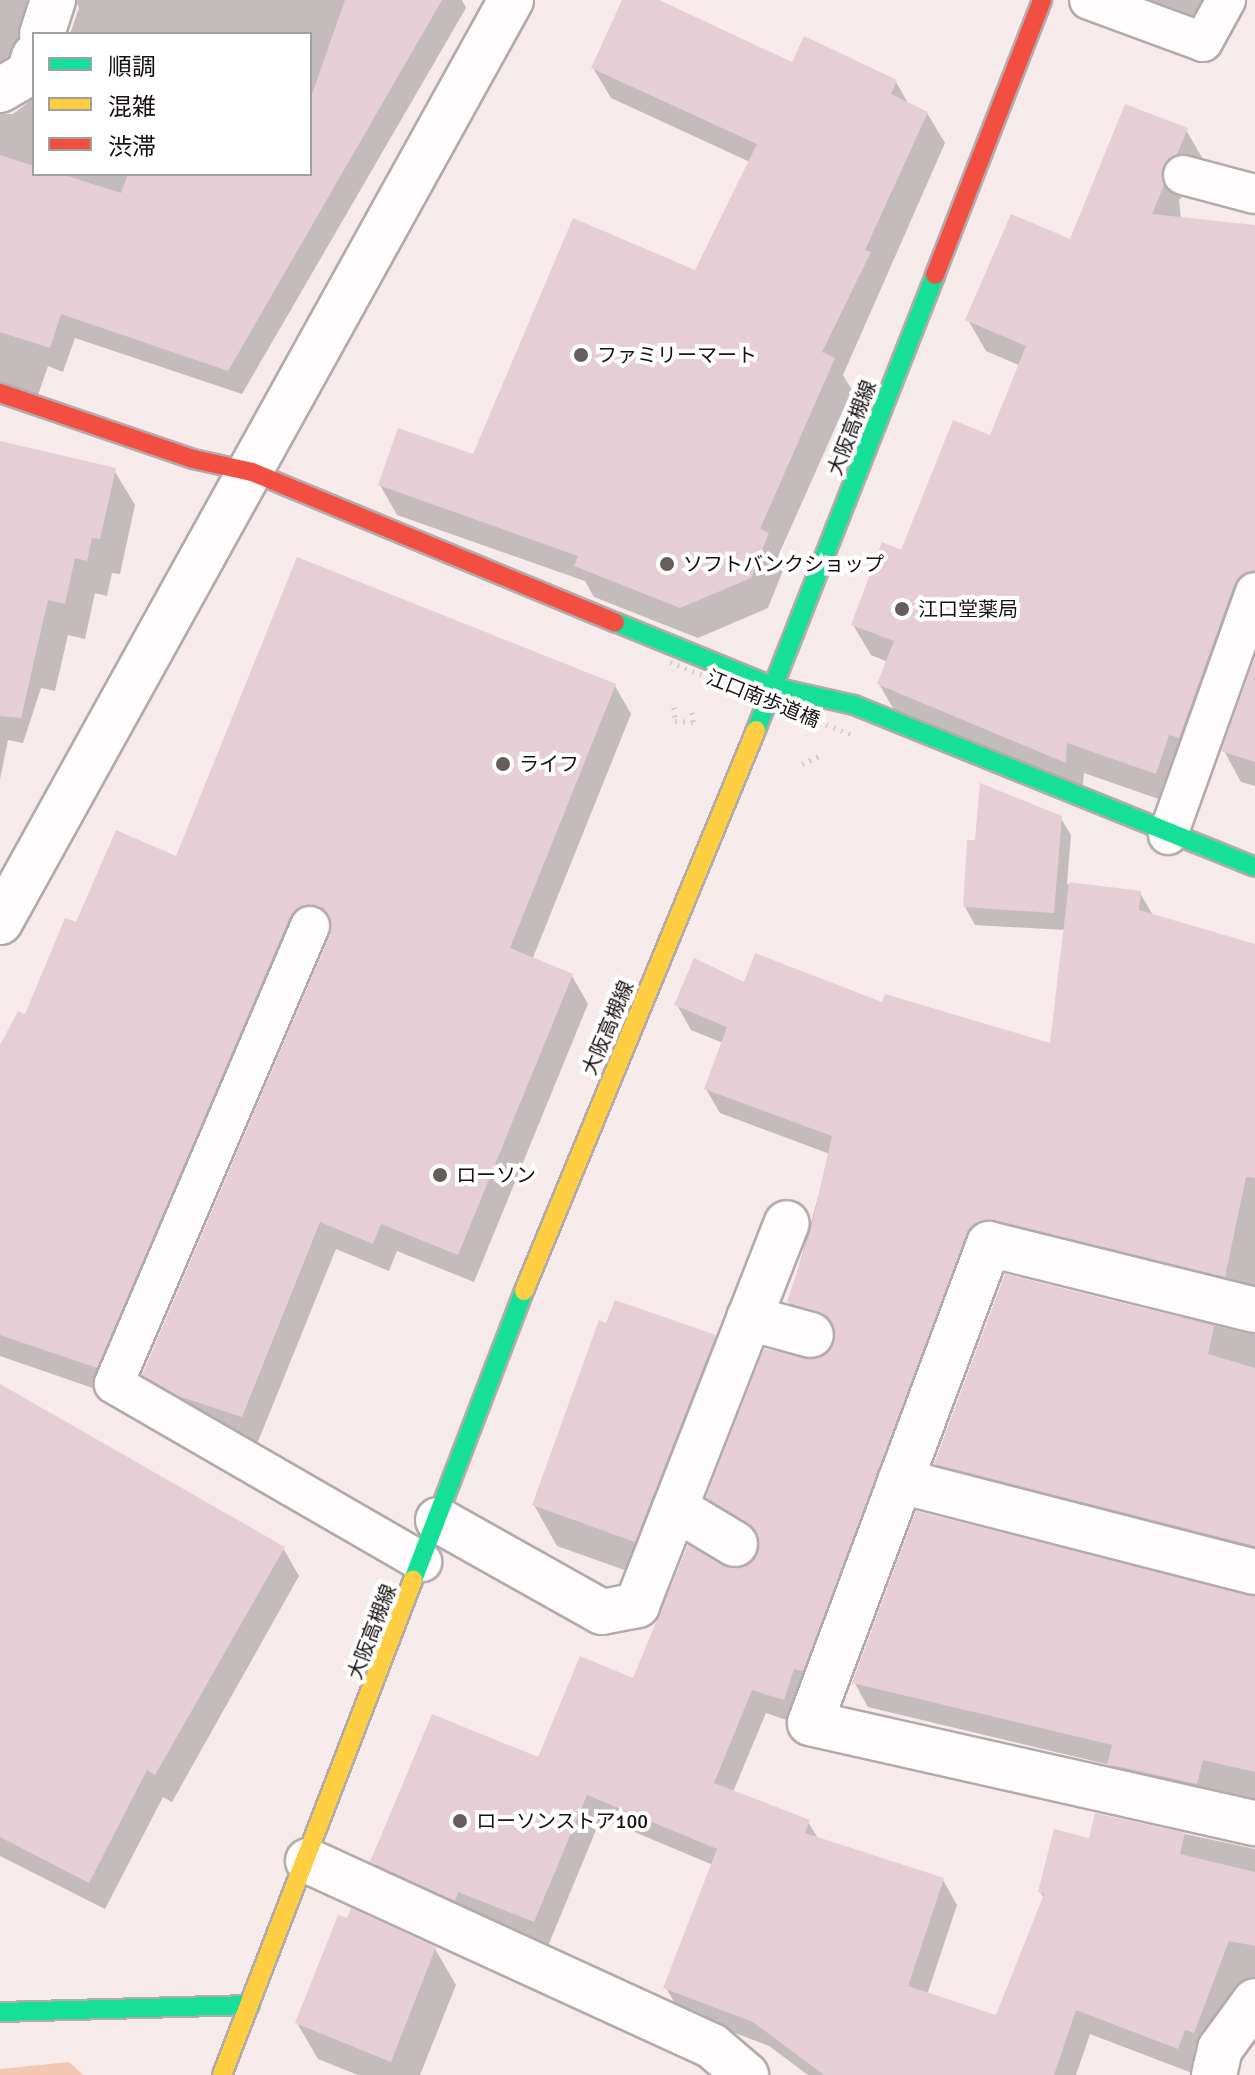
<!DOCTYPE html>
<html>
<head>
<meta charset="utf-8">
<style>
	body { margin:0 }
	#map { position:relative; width:1255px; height:2075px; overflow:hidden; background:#f6eaeb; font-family:Signika,"Noto Sans JP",sans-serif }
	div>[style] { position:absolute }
	.green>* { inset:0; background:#f3c8b0 }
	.shadow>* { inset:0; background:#0003 }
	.building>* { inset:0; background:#e6ced6 }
	.path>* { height:5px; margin-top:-2.5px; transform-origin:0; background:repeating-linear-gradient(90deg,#d1cece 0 2px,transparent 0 8px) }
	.roads { filter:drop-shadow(2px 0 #b3aaab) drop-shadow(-2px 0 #b3aaab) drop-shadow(0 2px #b3aaab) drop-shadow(0 -2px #b3aaab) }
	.lane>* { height:38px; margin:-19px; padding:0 19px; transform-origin:19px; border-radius:19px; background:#fefcfc }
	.street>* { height:44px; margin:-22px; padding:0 22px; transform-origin:22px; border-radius:22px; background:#fefcfc }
	.fast>* { height:18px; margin:-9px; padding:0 9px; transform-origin:9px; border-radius:9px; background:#16e098 }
	.slow>* { height:18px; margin:-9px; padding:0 9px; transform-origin:9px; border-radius:9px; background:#ffcf43 }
	.jam>* { height:18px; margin:-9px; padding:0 9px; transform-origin:9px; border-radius:9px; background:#f24e42 }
	.path-bridge>* { height:5px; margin-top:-2.5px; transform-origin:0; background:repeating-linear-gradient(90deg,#d1cece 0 2px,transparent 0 8px) }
	.dots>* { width:22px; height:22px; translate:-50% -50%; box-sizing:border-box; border:4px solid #fff; border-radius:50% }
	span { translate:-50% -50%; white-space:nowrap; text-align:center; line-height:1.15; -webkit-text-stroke:8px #fff; paint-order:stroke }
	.poi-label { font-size:20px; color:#181111 }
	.left { translate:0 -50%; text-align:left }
	.street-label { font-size:20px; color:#181111 }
	.legend { position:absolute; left:32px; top:32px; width:280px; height:144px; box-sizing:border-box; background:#fff; border:2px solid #a3a0a0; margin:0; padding:10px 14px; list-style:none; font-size:24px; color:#181111 }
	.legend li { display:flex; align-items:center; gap:16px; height:40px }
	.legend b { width:40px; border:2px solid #a3a0a0 }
</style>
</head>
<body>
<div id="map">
	<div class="green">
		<i style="clip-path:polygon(69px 2062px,83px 2075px,0 2075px,0 2069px)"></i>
	</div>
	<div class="shadow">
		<i style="clip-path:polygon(0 0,74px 0,0 96px)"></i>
		<i style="clip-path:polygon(76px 0,462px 0,466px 8px,242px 394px,75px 338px,63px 372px,48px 366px,37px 398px,0 387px,0 114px,13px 114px,34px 98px,34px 174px,310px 174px,310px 34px,70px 34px,79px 8px)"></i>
		<i style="clip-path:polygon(624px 0,654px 0,793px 64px,896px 82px,909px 105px,927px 113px,945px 143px,843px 375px,852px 390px,779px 554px,785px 565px,768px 608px,698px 638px,594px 597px,585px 581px,397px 515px,380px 485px,474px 457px,696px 273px,750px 162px,611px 98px,593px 68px)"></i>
		<i style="clip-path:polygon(1145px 0,1230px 0,1210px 43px,1159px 23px)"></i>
		<i style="clip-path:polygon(1186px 130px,1204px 161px,1194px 185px,1179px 200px,1181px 219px,1255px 227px,1255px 611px,1173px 804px,1084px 773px,1082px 793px,897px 715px,879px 684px,888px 662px,871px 655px,853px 625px,992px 437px,1021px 366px,986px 351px,968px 320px,1072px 241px)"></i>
		<i style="clip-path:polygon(114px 470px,135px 505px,120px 574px,112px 573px,107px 596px,95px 593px,85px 639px,68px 635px,55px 691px,41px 688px,23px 743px,8px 740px,0 779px,0 479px)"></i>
		<i style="clip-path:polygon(1255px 663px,1255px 786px,1241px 782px,1224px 751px)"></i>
		<i style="clip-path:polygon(615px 686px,631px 714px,532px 960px,572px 976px,588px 1004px,474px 1282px,397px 1251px,389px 1271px,336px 1249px,257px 1444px,196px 1424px,160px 1403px,144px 1375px,333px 933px,314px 936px,113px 1395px,0 1356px,0 1050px,26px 1017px,77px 925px,177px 858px)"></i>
		<i style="clip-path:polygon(1060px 817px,1071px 835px,1067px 884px,1140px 893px,1154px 917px,1255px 947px,1255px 1305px,998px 1244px,798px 1724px,766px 1713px,733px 1792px,808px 1822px,819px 1840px,943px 1880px,957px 1905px,927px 1995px,997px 2018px,1044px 1898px,1040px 1892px,1090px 1841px,1097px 1815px,1255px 1849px,1255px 2008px,1199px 2053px,1192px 2073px,1090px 2034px,1076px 2075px,808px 2075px,769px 2046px,680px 2012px,666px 1988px,713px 1865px,601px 1818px,548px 1946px,387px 1887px,373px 1862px,539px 1759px,634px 1681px,734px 1571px,758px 1559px,758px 1546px,723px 1522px,708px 1497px,837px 1343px,803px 1327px,789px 1302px,830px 1154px,720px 1113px,706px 1089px,723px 1043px,691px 1030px,677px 1005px,746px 985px,883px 1005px,1052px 1046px,1065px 930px,975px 925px,965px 907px)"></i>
		<i style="clip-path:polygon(1006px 1276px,1255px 1335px,1255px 1566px,950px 1488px,936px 1464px)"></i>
		<i style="clip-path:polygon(715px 1337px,738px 1378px,658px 1582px,557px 1546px,534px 1505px)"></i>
		<i style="clip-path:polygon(0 1386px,283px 1548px,299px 1576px,172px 1802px,163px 1797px,105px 1909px,0 1856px)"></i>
		<i style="clip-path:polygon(1255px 1597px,1255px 1818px,1124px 1788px,1110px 1765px,868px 1707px,854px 1682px)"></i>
		<i style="clip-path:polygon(435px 1949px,456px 1985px,420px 2075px,358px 2075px,318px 2059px,297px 2023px)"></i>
	</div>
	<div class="building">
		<i style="clip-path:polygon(345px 0,442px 0,228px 371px,61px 314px,50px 348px,0 332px,0 155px,34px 166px,34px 174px,61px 174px,121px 193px,128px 174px,310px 174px,310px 100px)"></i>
		<i style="clip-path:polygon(622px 0,659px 0,792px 62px,804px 36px,897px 80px,891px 94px,928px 112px,865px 250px,871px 252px,822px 352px,835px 358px,760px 529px,769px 533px,751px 578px,680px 608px,574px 566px,578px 556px,378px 485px,398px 428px,473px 454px,573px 218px,695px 270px,757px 144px,591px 68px)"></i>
		<i style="clip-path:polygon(1125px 104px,1188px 128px,1177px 154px,1162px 169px,1164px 185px,1152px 214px,1255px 225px,1255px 571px,1241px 575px,1234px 585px,1179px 738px,1169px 735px,1156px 774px,1067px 743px,1066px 763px,877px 684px,894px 641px,851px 625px,882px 542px,901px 550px,953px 420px,990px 435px,1026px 346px,965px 320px,1011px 214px,1070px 239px)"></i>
		<i style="clip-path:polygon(0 441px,116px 468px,100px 539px,92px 538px,87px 561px,75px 558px,65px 604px,48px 600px,21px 718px,0 716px)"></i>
		<i style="clip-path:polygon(297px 557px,616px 684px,510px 948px,573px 974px,458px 1255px,381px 1224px,373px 1244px,320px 1222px,242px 1417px,178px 1396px,142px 1375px,330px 935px,328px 914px,308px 904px,290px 917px,97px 1368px,0 1335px,0 1045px,18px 1011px,25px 1014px,65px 918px,76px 922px,116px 830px,176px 856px)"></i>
		<i style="clip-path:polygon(1255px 657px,1255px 762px,1221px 751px)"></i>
		<i style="clip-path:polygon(980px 783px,1062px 816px,1054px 913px,963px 907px,967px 840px,975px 840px)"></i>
		<i style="clip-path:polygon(1069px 882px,1141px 891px,1139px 910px,1255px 944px,1255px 1178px,1246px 1177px,1225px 1277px,995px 1220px,972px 1226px,803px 1671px,794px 1669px,784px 1700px,752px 1690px,714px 1783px,810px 1820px,805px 1833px,944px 1878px,908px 1986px,996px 2015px,1044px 1894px,1038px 1892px,1054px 1829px,1089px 1838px,1095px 1813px,1185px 1833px,1180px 1854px,1255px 1872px,1255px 1946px,1229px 1941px,1194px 2033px,1185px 2030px,1178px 2049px,1076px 2010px,1054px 2075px,824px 2075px,753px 2022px,663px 1988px,717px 1849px,587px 1795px,534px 1922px,458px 1892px,455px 1901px,370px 1862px,432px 1714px,538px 1757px,580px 1656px,633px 1678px,688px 1545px,734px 1569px,756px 1557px,756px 1531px,706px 1497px,764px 1349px,817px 1359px,835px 1342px,828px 1317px,787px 1302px,810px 1232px,832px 1136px,704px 1089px,727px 1027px,674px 1005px,694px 958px,744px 982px,755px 953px,882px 1002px,885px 994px,1050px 1043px)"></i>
		<i style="clip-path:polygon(1005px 1274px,1214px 1326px,1208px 1354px,1255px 1368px,1255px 1546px,934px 1464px)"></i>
		<i style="clip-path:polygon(615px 1300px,716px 1335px,635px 1542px,532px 1505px,599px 1320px,606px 1323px)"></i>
		<i style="clip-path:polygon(0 1384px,285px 1547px,155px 1775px,147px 1770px,89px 1883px,0 1837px)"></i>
		<i style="clip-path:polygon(916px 1511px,1255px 1596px,1255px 1772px,1203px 1760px,1197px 1784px,1107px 1764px,1112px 1745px,852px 1683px)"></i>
		<i style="clip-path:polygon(351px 1908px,436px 1947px,391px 2062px,295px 2023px,338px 1915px,347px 1918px)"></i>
	</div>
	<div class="path">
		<i style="left:674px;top:707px;width:14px;rotate:86deg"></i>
		<i style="left:675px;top:721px;width:18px;rotate:3deg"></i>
		<i style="left:693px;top:722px;width:10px;rotate:-96deg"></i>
		<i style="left:802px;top:764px;width:21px;rotate:-25deg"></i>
	</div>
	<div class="roads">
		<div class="lane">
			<i style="left:1089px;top:0;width:121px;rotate:20.2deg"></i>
			<i style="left:1203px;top:42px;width:48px;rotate:-61.3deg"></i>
			<i style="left:1183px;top:175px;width:74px;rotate:14.8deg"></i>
			<i style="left:1168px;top:835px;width:258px;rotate:-70.3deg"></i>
			<i style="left:310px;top:926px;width:498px;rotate:113.2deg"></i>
			<i style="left:114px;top:1384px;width:356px;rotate:30deg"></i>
		</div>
		<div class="street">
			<i style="left:42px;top:34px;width:36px;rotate:-72deg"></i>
			<i style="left:0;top:90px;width:34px;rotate:-30deg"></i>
			<i style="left:29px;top:73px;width:17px;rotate:-73deg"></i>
			<i style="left:0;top:922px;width:1054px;rotate:-61deg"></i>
			<i style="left:1255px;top:1310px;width:274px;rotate:-166.1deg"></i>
			<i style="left:989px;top:1244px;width:511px;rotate:110.49deg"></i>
			<i style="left:810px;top:1723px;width:456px;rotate:12.7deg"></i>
			<i style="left:749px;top:1318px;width:64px;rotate:15.3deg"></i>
			<i style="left:900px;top:1481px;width:366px;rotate:14.4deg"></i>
			<i style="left:675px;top:1508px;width:70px;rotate:31deg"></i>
			<i style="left:438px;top:1520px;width:188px;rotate:29.3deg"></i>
			<i style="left:602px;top:1612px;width:36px;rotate:-11deg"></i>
			<i style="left:637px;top:1605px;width:410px;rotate:-68.6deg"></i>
			<i style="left:308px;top:1861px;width:444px;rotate:24.6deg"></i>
			<i style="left:712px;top:2046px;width:45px;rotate:40.5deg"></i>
			<i style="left:1214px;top:2075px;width:27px;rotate:-77deg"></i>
			<i style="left:1220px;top:2049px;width:59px;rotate:-53.9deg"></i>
		</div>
		<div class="fast">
			<i style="left:615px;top:622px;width:172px;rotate:22.2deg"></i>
			<i style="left:774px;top:687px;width:82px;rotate:12.7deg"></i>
			<i style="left:854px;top:705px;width:432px;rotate:22deg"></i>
			<i style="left:756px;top:730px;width:489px;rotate:-68.5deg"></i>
			<i style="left:413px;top:1580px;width:310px;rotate:-69deg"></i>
			<i style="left:0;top:2012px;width:250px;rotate:-1.6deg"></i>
		</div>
		<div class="slow">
			<i style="left:524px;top:1291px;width:607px;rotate:-67.53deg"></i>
			<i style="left:222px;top:2075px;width:531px;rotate:-68.9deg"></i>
		</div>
		<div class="jam">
			<i style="left:935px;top:275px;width:295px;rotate:-68.7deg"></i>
			<i style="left:0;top:393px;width:204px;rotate:18.9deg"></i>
			<i style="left:193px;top:459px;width:60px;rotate:12.4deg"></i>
			<i style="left:252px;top:472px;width:393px;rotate:22.5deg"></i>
		</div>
	</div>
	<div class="path-bridge">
		<i style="left:670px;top:662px;width:199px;rotate:21.8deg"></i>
	</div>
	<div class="dots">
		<i style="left:581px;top:355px;background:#665d5d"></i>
		<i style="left:667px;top:564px;background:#665d5d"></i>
		<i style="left:902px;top:609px;background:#665d5d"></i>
		<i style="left:503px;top:764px;background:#665d5d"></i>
		<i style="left:440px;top:1175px;background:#665d5d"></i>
		<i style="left:460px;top:1821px;background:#665d5d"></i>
	</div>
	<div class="poi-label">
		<span class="left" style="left:597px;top:355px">ファミリーマート</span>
		<span class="left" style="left:683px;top:564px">ソフトバンクショップ</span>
		<span class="left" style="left:918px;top:609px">江口堂薬局</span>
		<span class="left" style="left:519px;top:764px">ライフ</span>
		<span class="left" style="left:456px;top:1175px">ローソン</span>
		<span class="left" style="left:476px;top:1821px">ローソンストア100</span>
	</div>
	<div class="street-label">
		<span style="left:852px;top:428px;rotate:-69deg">大阪高槻線</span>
		<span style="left:763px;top:699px;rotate:22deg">江口南歩道橋</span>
		<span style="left:608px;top:1028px;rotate:-67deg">大阪高槻線</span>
		<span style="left:372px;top:1632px;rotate:-69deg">大阪高槻線</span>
	</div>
	<ul class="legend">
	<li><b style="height:10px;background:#16e098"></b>順調</li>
	<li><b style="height:10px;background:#ffcf43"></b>混雑</li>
	<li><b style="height:10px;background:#f24e42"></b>渋滞</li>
	</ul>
</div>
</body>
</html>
